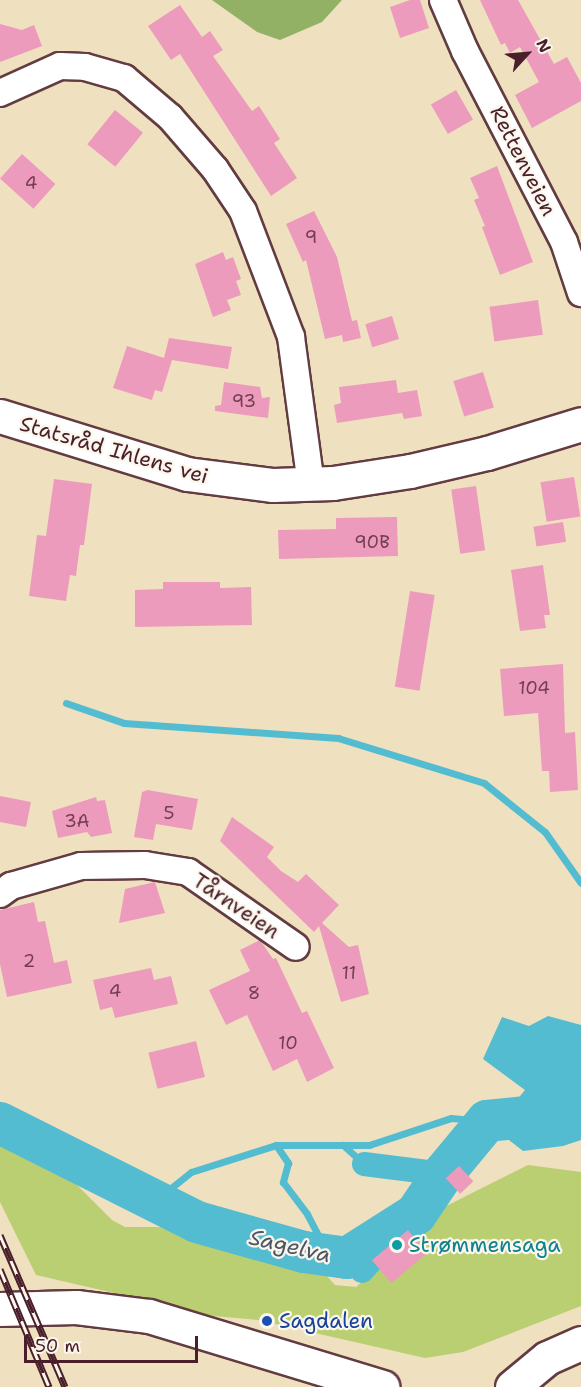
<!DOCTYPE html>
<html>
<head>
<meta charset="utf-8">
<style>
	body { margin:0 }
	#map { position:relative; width:581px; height:1387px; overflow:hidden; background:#efe0bf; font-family:"Shantell Sans",sans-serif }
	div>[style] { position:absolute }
	.green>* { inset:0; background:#bace72 }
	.forest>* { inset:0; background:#93b164 }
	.water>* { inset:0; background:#53bcd0 }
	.stream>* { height:7px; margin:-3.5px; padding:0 3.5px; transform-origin:3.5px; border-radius:3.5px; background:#53bcd0 }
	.canal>* { height:24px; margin:-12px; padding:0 12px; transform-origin:12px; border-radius:12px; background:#53bcd0 }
	.river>* { height:42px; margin:-21px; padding:0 21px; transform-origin:21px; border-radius:21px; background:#53bcd0 }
	.building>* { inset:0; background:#ed9bbd; transform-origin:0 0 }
	.roads { filter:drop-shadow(2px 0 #633c41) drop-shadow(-2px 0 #633c41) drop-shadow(0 2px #633c41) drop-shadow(0 -2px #633c41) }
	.street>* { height:26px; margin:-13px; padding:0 13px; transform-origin:13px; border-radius:13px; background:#fff }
	.secondary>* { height:33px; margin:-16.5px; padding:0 16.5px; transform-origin:16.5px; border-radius:16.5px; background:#fff }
	.primary>* { height:33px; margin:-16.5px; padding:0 16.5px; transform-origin:16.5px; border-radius:16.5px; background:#fff }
	.rail>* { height:7px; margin-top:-3.5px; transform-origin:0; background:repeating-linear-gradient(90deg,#fbf7ec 0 14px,#4a1f2b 0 28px); box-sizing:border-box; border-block:2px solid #4a1f2b }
	.dots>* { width:16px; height:16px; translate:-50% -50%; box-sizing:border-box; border:3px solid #fbf7ec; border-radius:50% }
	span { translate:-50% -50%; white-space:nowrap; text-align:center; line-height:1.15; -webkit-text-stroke:4.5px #fbf7ec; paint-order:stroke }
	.number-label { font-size:18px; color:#733e50 }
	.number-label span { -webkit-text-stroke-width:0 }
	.street-label { font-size:21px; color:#4a1f2b }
	.culture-label { font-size:21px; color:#0d838f }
	.left { translate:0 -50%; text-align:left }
	.transit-label { font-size:21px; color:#164399 }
	.water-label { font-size:22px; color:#4d5665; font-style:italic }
	.north { position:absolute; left:497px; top:24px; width:60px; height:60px; -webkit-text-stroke:4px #fbf7ec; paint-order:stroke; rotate:64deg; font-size:16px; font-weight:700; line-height:24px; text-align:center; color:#4a1f2b }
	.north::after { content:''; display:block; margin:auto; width:21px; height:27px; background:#4a1f2b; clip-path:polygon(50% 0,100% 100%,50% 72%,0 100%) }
	.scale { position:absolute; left:24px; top:1336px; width:174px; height:27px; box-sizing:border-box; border:3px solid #4a1f2b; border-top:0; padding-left:8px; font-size:18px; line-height:21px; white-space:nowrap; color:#4a1f2b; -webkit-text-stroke:4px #fbf7ec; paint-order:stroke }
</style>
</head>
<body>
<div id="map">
	<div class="green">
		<i style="clip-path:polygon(0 1140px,65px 1173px,112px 1220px,125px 1227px,160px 1227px,191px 1240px,207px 1237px,272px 1258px,286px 1255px,325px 1274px,335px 1285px,356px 1287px,365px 1279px,361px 1274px,407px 1226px,472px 1193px,528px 1165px,581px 1172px,581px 1306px,463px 1352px,425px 1358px,258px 1320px,214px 1316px,36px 1275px,0 1202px)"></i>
	</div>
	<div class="forest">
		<i style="clip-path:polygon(212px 0,342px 0,322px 22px,280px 40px,257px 32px)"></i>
	</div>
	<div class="water">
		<i style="clip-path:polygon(548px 1016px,581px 1025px,581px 1140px,563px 1146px,523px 1151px,499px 1132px,491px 1102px,516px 1101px,525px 1090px,483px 1059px,502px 1017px,529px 1026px)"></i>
	</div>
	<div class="stream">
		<i style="left:66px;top:703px;width:61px;rotate:19deg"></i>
		<i style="left:124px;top:723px;width:215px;rotate:4deg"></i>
		<i style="left:338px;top:738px;width:153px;rotate:17.1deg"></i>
		<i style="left:484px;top:783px;width:78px;rotate:38.8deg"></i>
		<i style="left:545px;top:832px;width:62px;rotate:54.8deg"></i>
		<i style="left:276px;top:1145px;width:22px;rotate:56deg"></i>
		<i style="left:288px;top:1163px;width:20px;rotate:105deg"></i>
		<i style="left:283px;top:1182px;width:40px;rotate:53deg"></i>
		<i style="left:307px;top:1214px;width:47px;rotate:62.4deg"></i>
		<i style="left:343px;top:1145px;width:28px;rotate:42deg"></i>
		<i style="left:156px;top:1200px;width:45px;rotate:-38.7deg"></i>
		<i style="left:191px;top:1172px;width:89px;rotate:-17.6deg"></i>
		<i style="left:276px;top:1145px;width:93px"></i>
		<i style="left:369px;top:1145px;width:86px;rotate:-18.2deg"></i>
		<i style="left:451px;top:1118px;width:36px;rotate:5deg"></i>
	</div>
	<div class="canal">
		<i style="left:364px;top:1164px;width:80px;rotate:7.2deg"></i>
		<i style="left:362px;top:1271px;width:28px;rotate:-48deg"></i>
	</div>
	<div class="river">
		<i style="left:0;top:1123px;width:220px;rotate:26.7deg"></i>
		<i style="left:197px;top:1222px;width:111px;rotate:15.7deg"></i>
		<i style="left:304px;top:1252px;width:43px;rotate:7.9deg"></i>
		<i style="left:347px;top:1258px;width:82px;rotate:-32.5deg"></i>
		<i style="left:416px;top:1214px;width:48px;rotate:-56deg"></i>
		<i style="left:443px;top:1174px;width:69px;rotate:-50.3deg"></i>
		<i style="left:487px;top:1121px;width:95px;rotate:-6.1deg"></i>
	</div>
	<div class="building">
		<i style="clip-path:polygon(410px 0,420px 0,429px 28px,400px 38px,390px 7px)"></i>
		<i style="clip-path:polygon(480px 0,518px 0,554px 64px,567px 57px,581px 83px,581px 101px,532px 128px,515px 95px,539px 82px,520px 47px,510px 53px,505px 43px,501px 45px)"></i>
		<i style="clip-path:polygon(180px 5px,202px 37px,210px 31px,223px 50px,213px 56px,252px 111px,259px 106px,280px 139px,274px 143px,297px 178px,271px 196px,180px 54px,171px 60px,148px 26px)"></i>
		<i style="clip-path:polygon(0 24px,22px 30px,34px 25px,42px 46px,0 62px)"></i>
		<i style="left:456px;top:90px;width:34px;height:29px;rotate:60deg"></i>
		<i style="left:115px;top:110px;width:36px;height:44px;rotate:39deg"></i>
		<i style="left:22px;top:154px;width:45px;height:33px;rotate:42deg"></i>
		<i style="clip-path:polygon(497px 166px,533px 262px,500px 275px,482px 227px,485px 226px,474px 200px,479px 198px,470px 178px)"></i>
		<i style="clip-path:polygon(314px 211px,337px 257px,352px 321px,357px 320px,361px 338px,343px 342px,342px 335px,325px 339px,306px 260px,303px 262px,286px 224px)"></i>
		<i style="clip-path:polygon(223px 252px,226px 260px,233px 257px,241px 279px,236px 281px,241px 295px,227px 300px,231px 310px,213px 317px,195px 264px)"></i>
		<i style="left:538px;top:300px;width:35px;height:49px;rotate:82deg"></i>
		<i style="left:392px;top:316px;width:24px;height:28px;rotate:73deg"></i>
		<i style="clip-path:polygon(169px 338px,232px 347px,228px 369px,172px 360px,162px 392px,155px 390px,152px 400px,113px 388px,127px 346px,164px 358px)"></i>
		<i style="left:483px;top:372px;width:37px;height:31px;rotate:73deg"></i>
		<i style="clip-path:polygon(396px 380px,398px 393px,417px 390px,422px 416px,404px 419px,402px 413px,337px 423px,334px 405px,341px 403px,339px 387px)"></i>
		<i style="clip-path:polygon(224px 382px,260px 387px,262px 398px,270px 397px,268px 418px,215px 411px,215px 406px,221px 405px)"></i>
		<i style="left:574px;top:477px;width:40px;height:34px;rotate:81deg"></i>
		<i style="clip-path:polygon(54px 479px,92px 484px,84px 545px,80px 545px,76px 576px,70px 575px,66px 601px,29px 596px,37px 535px,46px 536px)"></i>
		<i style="left:476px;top:486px;width:65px;height:25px;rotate:82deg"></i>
		<i style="clip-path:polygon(397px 517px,398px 556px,279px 559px,278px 530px,336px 529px,336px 518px)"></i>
		<i style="left:563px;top:522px;width:20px;height:30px;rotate:81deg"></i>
		<i style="clip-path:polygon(543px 565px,550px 615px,544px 615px,546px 628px,520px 631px,511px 570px)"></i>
		<i style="clip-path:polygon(163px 582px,220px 582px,220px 588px,251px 587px,252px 625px,135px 627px,135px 590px,163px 589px)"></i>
		<i style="left:410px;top:591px;width:25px;height:97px;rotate:9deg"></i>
		<i style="clip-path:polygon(563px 664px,565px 733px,575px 732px,578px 790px,550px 792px,549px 771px,542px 771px,538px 713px,504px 716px,500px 669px)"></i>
		<i style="clip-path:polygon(148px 790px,198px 799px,192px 830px,156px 824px,153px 840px,134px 837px,142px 792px)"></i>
		<i style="clip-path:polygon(0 796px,31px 802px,26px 827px,0 822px)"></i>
		<i style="clip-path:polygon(96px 797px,97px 801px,105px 800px,112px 833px,91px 837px,87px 832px,58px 838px,52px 811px)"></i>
		<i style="clip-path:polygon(232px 817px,274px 847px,267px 857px,281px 871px,298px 882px,306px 874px,339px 905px,322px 923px,349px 947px,358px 945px,369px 994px,341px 1002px,319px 926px,314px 932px,220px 841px)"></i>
		<i style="clip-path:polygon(155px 882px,165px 913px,119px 923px,125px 889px)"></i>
		<i style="clip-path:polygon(34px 902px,38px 922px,45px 921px,54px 963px,67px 960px,72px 983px,7px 997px,0 964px,0 910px)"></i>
		<i style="clip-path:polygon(260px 940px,273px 959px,276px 958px,302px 1013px,307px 1011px,334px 1068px,307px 1082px,297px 1059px,273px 1071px,247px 1015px,226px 1025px,209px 990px,250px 971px,240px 950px)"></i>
		<i style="clip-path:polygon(151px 968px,154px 980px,171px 976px,178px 1004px,115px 1018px,112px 1007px,100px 1010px,93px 980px)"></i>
		<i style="left:196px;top:1041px;width:37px;height:49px;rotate:76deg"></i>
		<i style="left:459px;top:1166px;width:21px;height:18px;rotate:47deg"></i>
		<i style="left:408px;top:1230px;width:30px;height:47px;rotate:50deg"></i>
	</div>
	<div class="roads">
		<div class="street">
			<i style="left:443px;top:0;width:56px;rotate:66.7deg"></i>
			<i style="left:465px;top:51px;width:215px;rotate:62.6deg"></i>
			<i style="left:564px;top:242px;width:54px;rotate:71.6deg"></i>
			<i style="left:0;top:93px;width:66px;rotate:-24.2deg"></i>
			<i style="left:60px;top:66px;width:25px;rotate:2deg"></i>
			<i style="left:85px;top:67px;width:41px;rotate:15.8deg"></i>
			<i style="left:124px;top:78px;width:60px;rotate:40.3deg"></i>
			<i style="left:170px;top:117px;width:69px;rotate:49.1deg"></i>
			<i style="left:215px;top:169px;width:50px;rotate:56.3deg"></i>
			<i style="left:243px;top:211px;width:135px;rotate:69.1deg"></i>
			<i style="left:291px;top:337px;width:148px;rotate:82.3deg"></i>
			<i style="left:0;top:894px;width:14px;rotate:-36deg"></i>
			<i style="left:11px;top:886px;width:73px;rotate:-15.9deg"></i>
			<i style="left:81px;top:866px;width:64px;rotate:-0.9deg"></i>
			<i style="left:145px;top:865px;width:44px;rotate:9.2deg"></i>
			<i style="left:188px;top:872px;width:131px;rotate:34.8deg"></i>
		</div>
		<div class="secondary">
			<i style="left:0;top:416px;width:196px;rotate:17.2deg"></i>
			<i style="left:187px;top:474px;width:87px;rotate:7.3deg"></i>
			<i style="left:273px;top:485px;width:60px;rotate:-1.9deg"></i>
			<i style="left:333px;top:483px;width:78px;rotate:-8.9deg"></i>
			<i style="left:410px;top:471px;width:79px;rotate:-13.2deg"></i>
			<i style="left:487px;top:453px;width:98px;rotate:-17.1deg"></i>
		</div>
		<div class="primary">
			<i style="left:0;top:1309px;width:76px;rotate:-1.5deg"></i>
			<i style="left:76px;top:1307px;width:74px;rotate:7deg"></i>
			<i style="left:149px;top:1316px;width:244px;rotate:16.9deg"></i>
			<i style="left:512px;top:1387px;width:45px;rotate:-39.6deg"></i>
			<i style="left:547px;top:1358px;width:37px;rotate:-24deg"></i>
		</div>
	</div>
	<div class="rail">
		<i style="left:0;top:1235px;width:165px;rotate:66.8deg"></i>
		<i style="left:0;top:1269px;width:128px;rotate:67.4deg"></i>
	</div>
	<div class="dots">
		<i style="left:397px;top:1245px;background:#0f9aa8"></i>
		<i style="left:267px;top:1321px;background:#1a4fb4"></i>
	</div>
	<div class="number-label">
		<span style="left:31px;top:183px">4</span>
		<span style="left:311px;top:237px">9</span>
		<span style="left:244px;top:401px">93</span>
		<span style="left:372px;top:542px">90B</span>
		<span style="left:534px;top:688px">104</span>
		<span style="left:169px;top:813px">5</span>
		<span style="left:77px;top:821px">3A</span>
		<span style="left:29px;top:961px">2</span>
		<span style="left:349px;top:973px">11</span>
		<span style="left:115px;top:991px">4</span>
		<span style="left:254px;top:993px">8</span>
		<span style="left:288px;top:1043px">10</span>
	</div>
	<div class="street-label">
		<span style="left:523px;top:161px;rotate:63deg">Rettenveien</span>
		<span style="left:114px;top:450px;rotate:16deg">Statsråd Ihlens vei</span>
		<span style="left:236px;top:906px;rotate:34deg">Tårnveien</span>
	</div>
	<div class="culture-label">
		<span class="left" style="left:409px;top:1245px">Strømmensaga</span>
	</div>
	<div class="transit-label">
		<span class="left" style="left:279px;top:1321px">Sagdalen</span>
	</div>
	<div class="water-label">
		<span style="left:290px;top:1246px;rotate:13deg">Sagelva</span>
	</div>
	<div class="north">N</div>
	<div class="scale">50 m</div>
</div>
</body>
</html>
